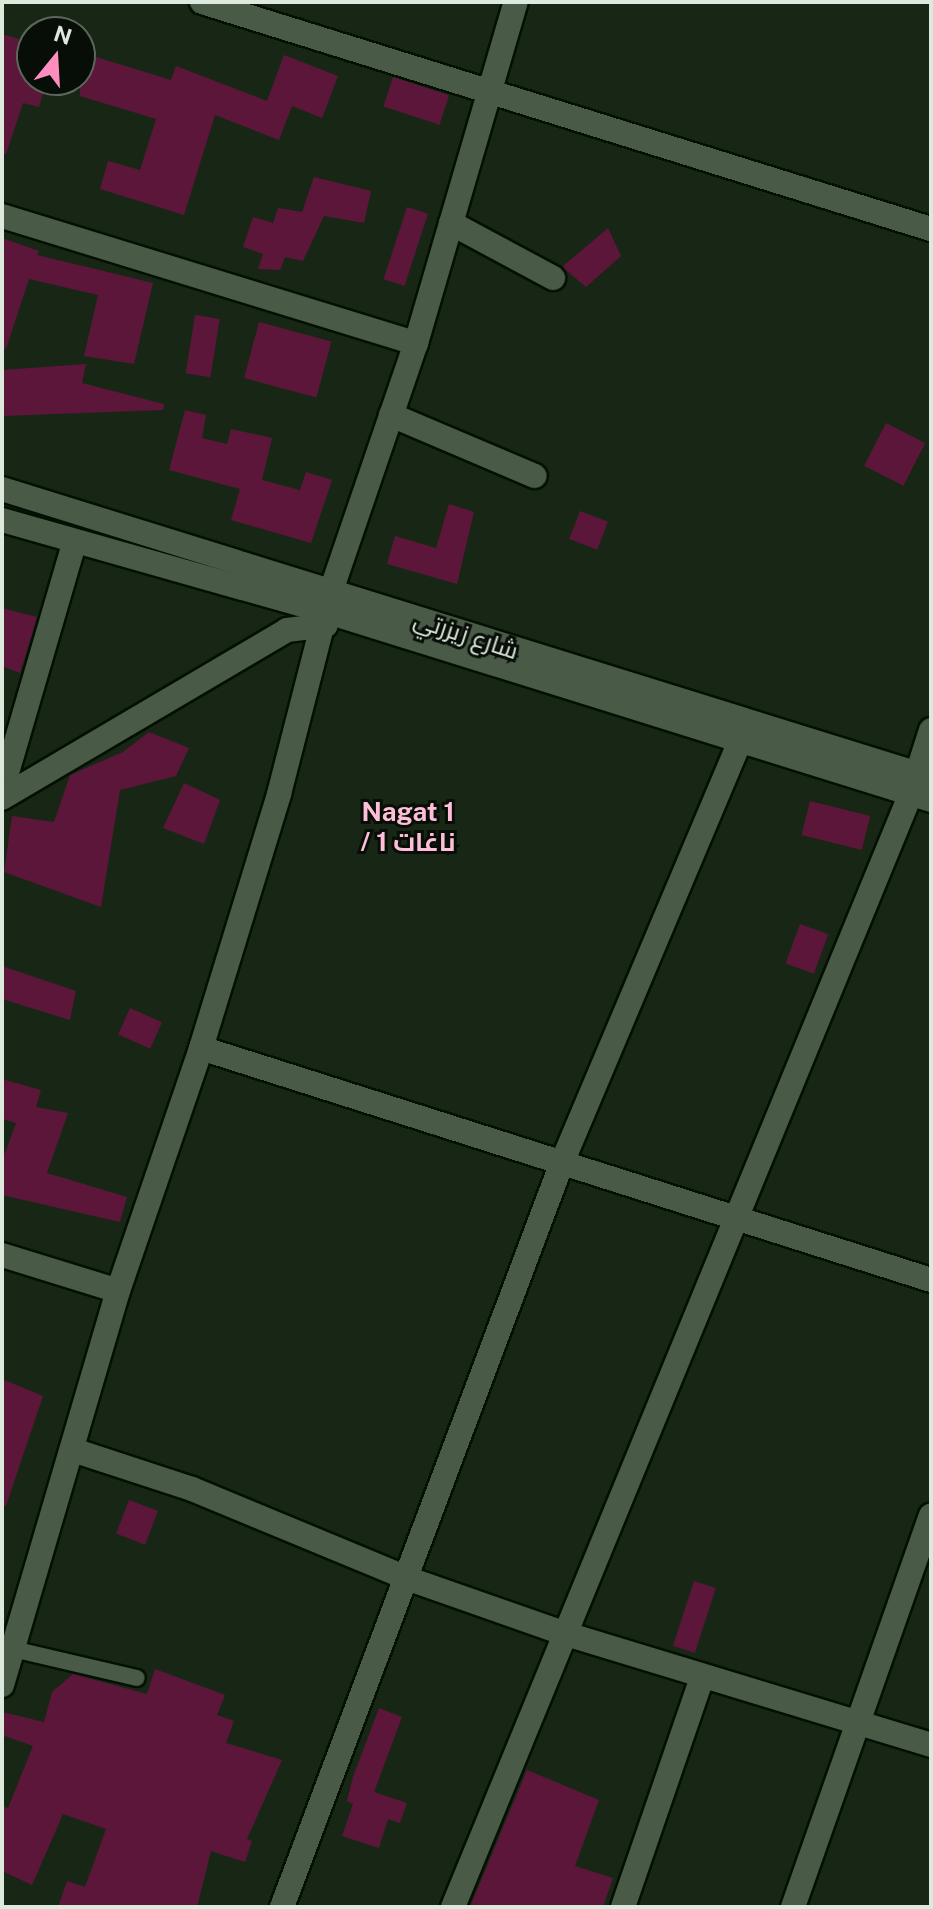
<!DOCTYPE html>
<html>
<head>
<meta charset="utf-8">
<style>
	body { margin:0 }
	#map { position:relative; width:933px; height:1909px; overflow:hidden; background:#182715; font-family:"Public Sans",Cairo,sans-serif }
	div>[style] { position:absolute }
	.building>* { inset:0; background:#5c163a; transform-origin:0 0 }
	.roads { filter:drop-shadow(2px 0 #031002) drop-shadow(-2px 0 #031002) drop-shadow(0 2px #031002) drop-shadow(0 -2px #031002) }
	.service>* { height:16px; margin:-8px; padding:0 8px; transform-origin:8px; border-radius:8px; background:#495a46 }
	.minor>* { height:24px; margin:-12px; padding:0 12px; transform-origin:12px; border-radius:12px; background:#495a46 }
	.tertiary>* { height:24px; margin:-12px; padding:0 12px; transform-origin:12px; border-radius:12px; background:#495a46 }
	span { translate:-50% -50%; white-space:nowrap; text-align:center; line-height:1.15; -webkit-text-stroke:6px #070e07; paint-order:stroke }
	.street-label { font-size:24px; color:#dee9dd }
	.neighbourhood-label { font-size:26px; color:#ffbed8; font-weight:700 }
	.frame { position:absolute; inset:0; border:4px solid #dee9dd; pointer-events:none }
	.north { position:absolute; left:16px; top:16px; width:80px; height:80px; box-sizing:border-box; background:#070e07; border:2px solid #5d665d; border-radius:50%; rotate:18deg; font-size:22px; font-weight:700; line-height:32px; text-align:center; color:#dee9dd }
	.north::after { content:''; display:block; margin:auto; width:28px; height:36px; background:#fd8ebe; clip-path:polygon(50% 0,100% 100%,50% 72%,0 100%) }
</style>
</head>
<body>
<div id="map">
	<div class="building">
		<i style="clip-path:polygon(2px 34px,32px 43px,24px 80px,47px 80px,39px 107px,23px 103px,6px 154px,2px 154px)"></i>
		<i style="clip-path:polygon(284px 55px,338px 76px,322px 118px,292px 106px,279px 140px,215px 115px,184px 215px,100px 189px,108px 161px,140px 170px,156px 119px,80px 96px,80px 57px,95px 62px,96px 57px,171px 80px,176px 66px,267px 101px)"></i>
		<i style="left:393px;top:77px;width:59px;height:31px;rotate:18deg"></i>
		<i style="clip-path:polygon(314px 177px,371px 191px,364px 223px,324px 216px,303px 261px,285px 257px,280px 270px,258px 269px,263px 254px,243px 247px,253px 217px,273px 223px,278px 208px,302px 212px)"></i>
		<i style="left:407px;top:207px;width:22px;height:76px;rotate:18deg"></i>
		<i style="clip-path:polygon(608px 228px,621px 256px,586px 287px,562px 267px)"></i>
		<i style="clip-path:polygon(2px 238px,39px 251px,37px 255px,153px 283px,134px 364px,84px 356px,98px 295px,29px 279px,6px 349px,2px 348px)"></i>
		<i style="left:195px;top:315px;width:25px;height:59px;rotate:9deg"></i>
		<i style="left:259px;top:322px;width:75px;height:58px;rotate:15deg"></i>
		<i style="clip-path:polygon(86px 364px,82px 383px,164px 404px,163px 410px,2px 416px,2px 370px)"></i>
		<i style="clip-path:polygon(185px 410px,206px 415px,202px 438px,227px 444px,231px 429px,272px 438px,262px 480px,300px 490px,306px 472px,332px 480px,311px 543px,231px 520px,240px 489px,169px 470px)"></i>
		<i style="left:886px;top:423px;width:44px;height:48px;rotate:27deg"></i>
		<i style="clip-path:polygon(449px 504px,474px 512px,457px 584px,387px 564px,395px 536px,436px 548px)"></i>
		<i style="left:580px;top:511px;width:30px;height:30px;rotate:21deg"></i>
		<i style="clip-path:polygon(2px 608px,37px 617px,20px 673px,2px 666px)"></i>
		<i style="clip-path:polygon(149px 732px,189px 748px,176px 776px,120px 790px,101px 907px,4px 872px,12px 816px,54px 822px,70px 775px,123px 752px)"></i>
		<i style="clip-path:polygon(184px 783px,220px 800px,204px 844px,163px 828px)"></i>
		<i style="left:810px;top:801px;width:62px;height:35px;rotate:14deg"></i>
		<i style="left:800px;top:924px;width:30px;height:42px;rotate:20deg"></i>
		<i style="clip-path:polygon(2px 966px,76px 991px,70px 1020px,2px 999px)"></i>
		<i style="left:130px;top:1008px;width:35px;height:29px;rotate:24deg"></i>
		<i style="clip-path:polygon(2px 1079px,41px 1090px,36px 1107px,68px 1113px,47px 1173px,127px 1197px,120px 1222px,2px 1195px,2px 1161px,16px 1123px,2px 1119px)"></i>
		<i style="clip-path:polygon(2px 1379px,43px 1396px,6px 1506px,2px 1506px)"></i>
		<i style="left:129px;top:1500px;width:31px;height:36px;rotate:21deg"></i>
		<i style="left:694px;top:1581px;width:23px;height:68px;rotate:18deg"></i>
		<i style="clip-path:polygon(155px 1669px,225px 1695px,217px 1715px,234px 1721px,226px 1743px,282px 1760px,247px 1839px,252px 1841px,245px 1862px,211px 1851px,197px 1907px,58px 1907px,67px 1881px,85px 1887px,106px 1829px,63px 1814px,32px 1885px,2px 1871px,2px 1806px,8px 1808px,33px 1746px,2px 1735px,2px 1712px,44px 1722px,52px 1692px,73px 1674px,147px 1694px)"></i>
		<i style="clip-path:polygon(379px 1708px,402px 1717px,374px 1792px,407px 1803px,400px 1823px,388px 1819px,379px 1848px,342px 1836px,353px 1804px,347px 1801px,353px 1777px)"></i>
		<i style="clip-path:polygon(527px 1770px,599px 1800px,575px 1866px,613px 1878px,603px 1907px,470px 1907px)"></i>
	</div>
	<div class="roads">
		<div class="service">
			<i style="left:13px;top:1649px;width:127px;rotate:13.2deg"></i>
		</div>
		<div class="minor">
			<i style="left:202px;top:2px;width:764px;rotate:17.3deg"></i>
			<i style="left:2px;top:216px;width:433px;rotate:17.1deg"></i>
			<i style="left:451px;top:223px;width:116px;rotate:28.3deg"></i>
			<i style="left:391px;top:415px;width:156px;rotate:23deg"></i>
			<i style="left:917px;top:774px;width:46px;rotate:-72.3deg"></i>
			<i style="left:2px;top:790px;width:257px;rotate:-73.7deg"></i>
			<i style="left:2px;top:798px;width:331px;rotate:-30.5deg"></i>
			<i style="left:287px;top:630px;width:39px;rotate:-7deg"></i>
			<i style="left:201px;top:1048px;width:766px;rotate:17.63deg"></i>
			<i style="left:2px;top:1255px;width:121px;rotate:17.2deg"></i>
			<i style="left:73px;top:1450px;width:125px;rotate:18.1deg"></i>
			<i style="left:192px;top:1489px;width:235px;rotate:22.5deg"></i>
			<i style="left:409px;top:1579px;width:163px;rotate:19.3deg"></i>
			<i style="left:563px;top:1633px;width:385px;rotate:16.9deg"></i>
			<i style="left:2px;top:1685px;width:411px;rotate:-73.6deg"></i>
			<i style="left:118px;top:1291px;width:257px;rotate:-71.1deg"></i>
			<i style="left:201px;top:1048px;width:266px;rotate:-72.9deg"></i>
			<i style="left:279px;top:794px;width:210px;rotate:-75.6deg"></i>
			<i style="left:331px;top:591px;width:262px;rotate:-71.1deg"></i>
			<i style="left:416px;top:343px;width:355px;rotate:-73.7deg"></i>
			<i style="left:282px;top:1907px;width:793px;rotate:-69.39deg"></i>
			<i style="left:561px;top:1165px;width:459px;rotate:-67.1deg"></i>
			<i style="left:453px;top:1907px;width:1204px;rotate:-67.65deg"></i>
			<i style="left:623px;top:1907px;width:243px;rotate:-71deg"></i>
			<i style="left:793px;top:1907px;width:415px;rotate:-70.6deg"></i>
		</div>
		<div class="tertiary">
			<i style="left:2px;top:489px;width:973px;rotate:17.28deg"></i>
			<i style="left:2px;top:520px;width:339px;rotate:15.8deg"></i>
			<i style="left:328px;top:612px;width:632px;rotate:17.32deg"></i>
		</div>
	</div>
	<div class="street-label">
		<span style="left:466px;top:635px;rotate:18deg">شارع زيزرتي</span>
	</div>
	<div class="neighbourhood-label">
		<span style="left:408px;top:827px">Nagat 1<br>/ ناغات 1</span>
	</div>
	<div class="frame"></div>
	<div class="north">N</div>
</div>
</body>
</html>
